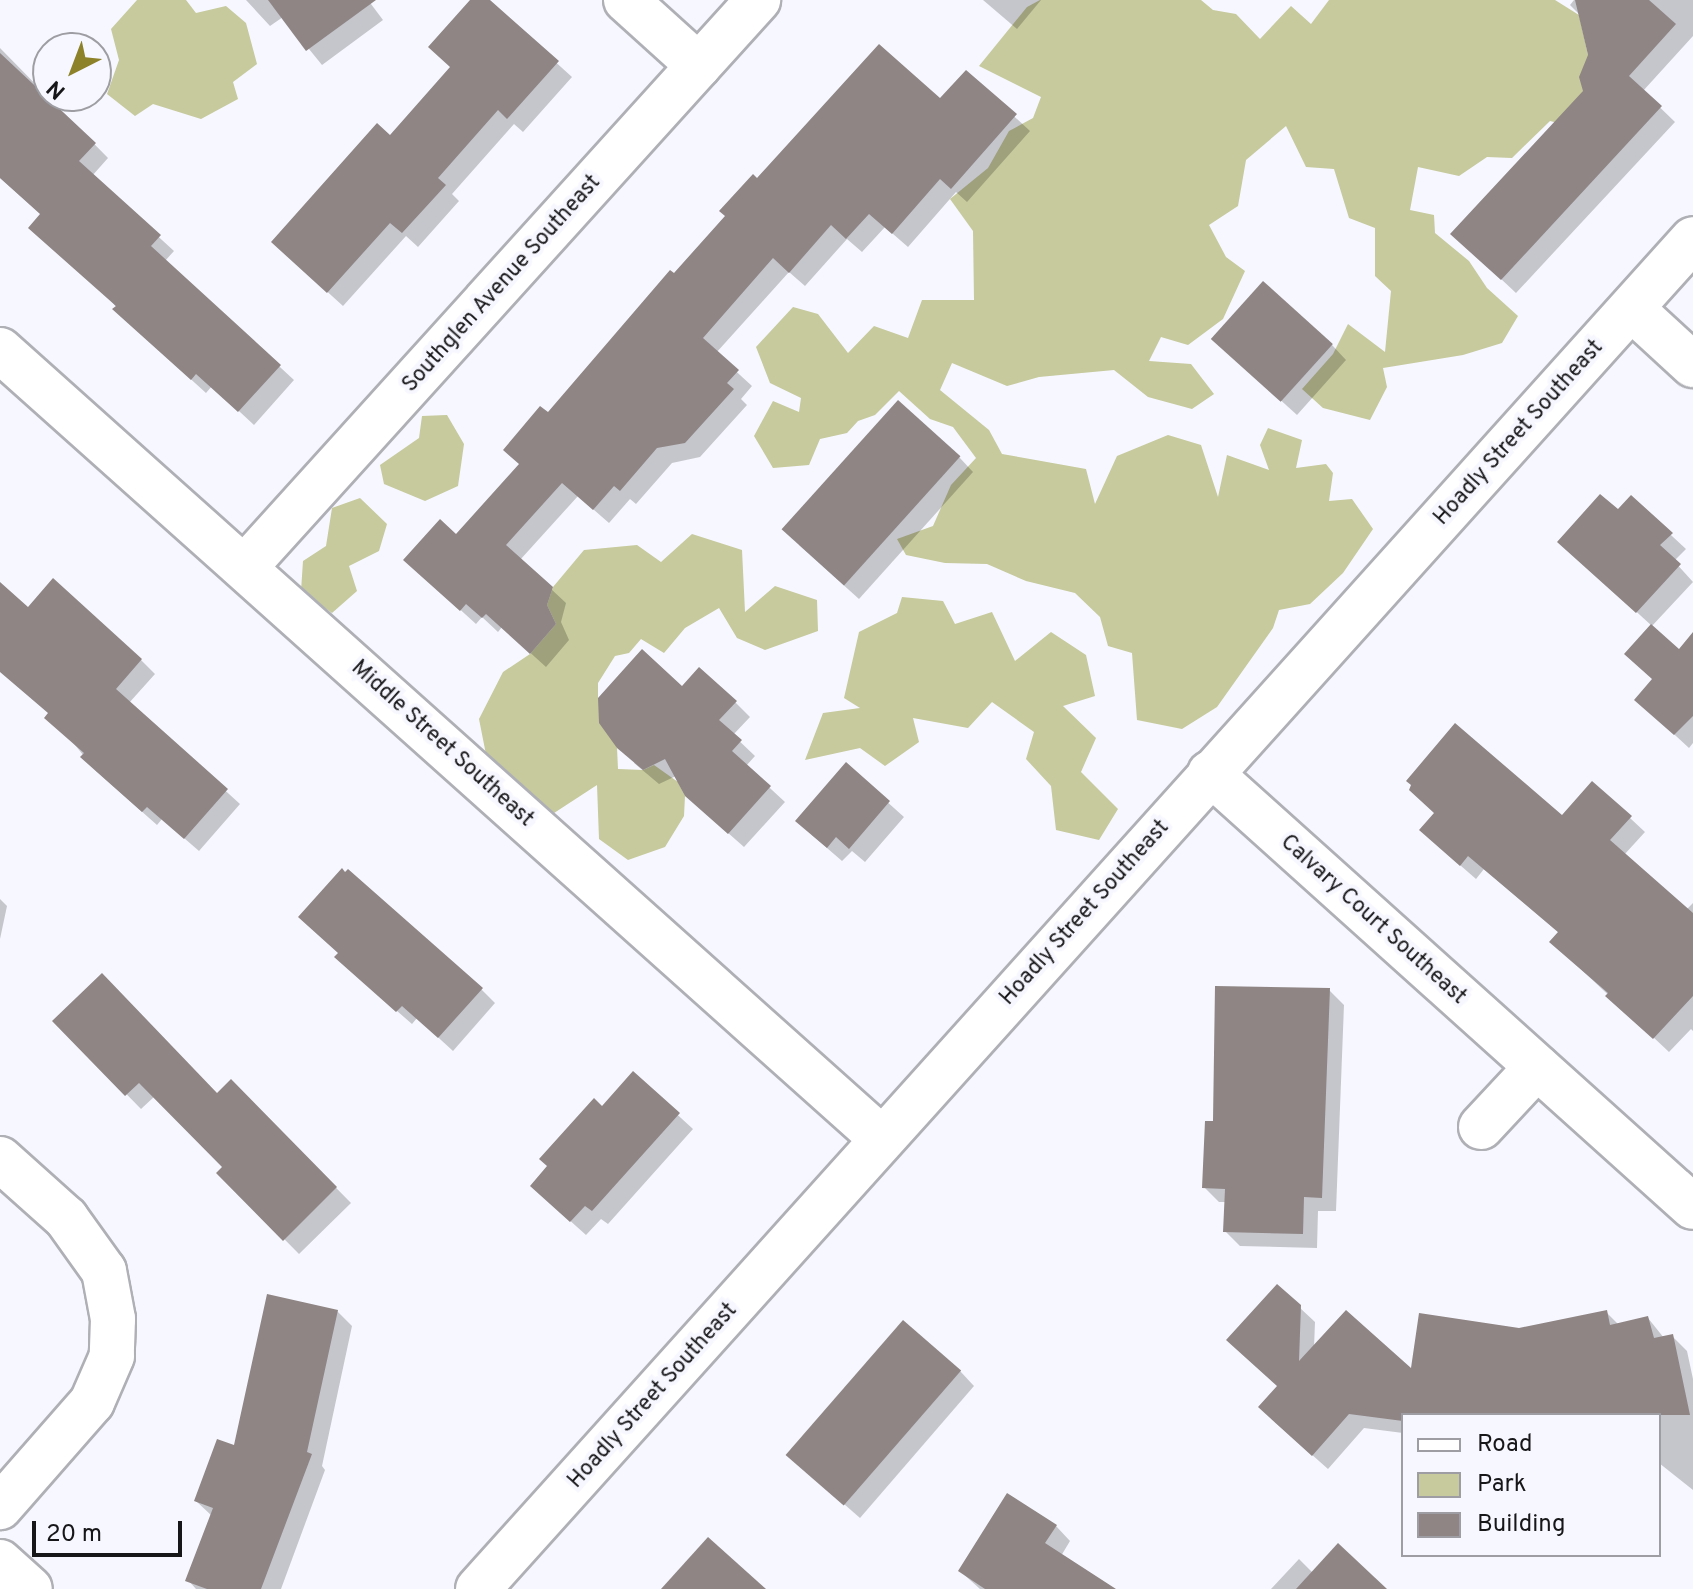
<!DOCTYPE html>
<html>
<head>
<meta charset="utf-8">
<style>
	body { margin:0 }
	#map { position:relative; width:1693px; height:1589px; overflow:hidden; background:#f7f7ff; font-family:Overpass,sans-serif }
	div>[style] { position:absolute }
	.green>* { inset:0; background:#c6ca9c }
	.shadow>* { inset:0; background:#0003 }
	.building>* { inset:0; background:#8e8584; transform-origin:0 0 }
	.roads { filter:drop-shadow(2px 0 #afafb6) drop-shadow(-2px 0 #afafb6) drop-shadow(0 2px #afafb6) drop-shadow(0 -2px #afafb6) }
	.street>* { height:44px; margin:-22px; padding:0 22px; transform-origin:22px; border-radius:22px; background:#fff }
	.secondary>* { height:44px; margin:-22px; padding:0 22px; transform-origin:22px; border-radius:22px; background:#fff }
	span { translate:-50% -50%; white-space:nowrap; text-align:center; line-height:1.15; -webkit-text-stroke:8px #f7f7ff; paint-order:stroke }
	.street-label { font-size:22px; color:#171719 }
	.legend { position:absolute; left:1401px; top:1413px; width:260px; height:144px; box-sizing:border-box; background:#f7f7ff; border:2px solid #9d9da3; margin:0; padding:10px 14px; list-style:none; font-size:24px; color:#171719 }
	.legend li { display:flex; align-items:center; gap:16px; height:40px }
	.legend b { width:40px; border:2px solid #9d9da3 }
	.north { position:absolute; left:32px; top:32px; width:80px; height:80px; box-sizing:border-box; background:#f7f7ff; border:2px solid #9d9da3; border-radius:50%; rotate:222deg; font-size:22px; font-weight:700; line-height:32px; text-align:center; color:#171719 }
	.north::after { content:''; display:block; margin:auto; width:28px; height:36px; background:#8d8229; clip-path:polygon(50% 0,100% 100%,50% 72%,0 100%) }
	.scale { position:absolute; left:32px; top:1521px; width:150px; height:36px; box-sizing:border-box; border:4px solid #171719; border-top:0; padding-left:10px; font-size:24px; line-height:28px; white-space:nowrap; color:#171719; -webkit-text-stroke:6px #f7f7ff; paint-order:stroke }
</style>
</head>
<body>
<div id="map">
	<div class="green">
		<i style="clip-path:polygon(137px 0,186px 0,196px 13px,226px 6px,246px 23px,257px 64px,233px 82px,238px 99px,201px 119px,153px 104px,135px 116px,107px 94px,119px 60px,111px 29px)"></i>
		<i style="clip-path:polygon(1040px 0,1201px 0,1213px 10px,1236px 14px,1260px 39px,1291px 6px,1311px 24px,1329px 0,1555px 0,1579px 15px,1588px 55px,1589px 108px,1578px 128px,1550px 121px,1512px 158px,1487px 157px,1459px 176px,1418px 167px,1410px 210px,1434px 215px,1435px 233px,1469px 261px,1487px 288px,1518px 316px,1502px 343px,1463px 355px,1383px 368px,1387px 387px,1370px 420px,1323px 408px,1302px 389px,1333px 354px,1348px 324px,1385px 352px,1391px 291px,1375px 276px,1375px 228px,1349px 218px,1334px 169px,1306px 167px,1286px 126px,1246px 160px,1238px 206px,1209px 225px,1226px 257px,1245px 271px,1223px 319px,1188px 345px,1161px 337px,1149px 361px,1191px 364px,1214px 394px,1192px 409px,1148px 397px,1114px 370px,1039px 377px,1007px 386px,952px 363px,940px 390px,989px 430px,1002px 454px,1086px 469px,1095px 504px,1117px 456px,1168px 435px,1201px 445px,1218px 497px,1227px 455px,1269px 470px,1260px 445px,1268px 428px,1302px 440px,1296px 468px,1326px 464px,1333px 473px,1329px 501px,1352px 499px,1373px 529px,1343px 573px,1310px 604px,1279px 610px,1273px 628px,1217px 707px,1182px 729px,1137px 720px,1132px 653px,1108px 646px,1100px 617px,1075px 593px,1026px 581px,987px 564px,945px 563px,906px 555px,897px 539px,933px 526px,951px 485px,976px 458px,953px 427px,930px 419px,899px 391px,875px 415px,858px 421px,847px 433px,820px 439px,809px 465px,773px 468px,754px 436px,773px 401px,799px 412px,801px 398px,770px 383px,756px 347px,793px 307px,818px 314px,848px 353px,874px 326px,908px 338px,922px 300px,974px 300px,973px 231px,950px 199px,988px 168px,1009px 131px,1033px 118px,1041px 97px,979px 66px,1027px 7px)"></i>
		<i style="clip-path:polygon(447px 415px,464px 444px,458px 486px,425px 501px,384px 484px,380px 465px,419px 438px,422px 416px)"></i>
		<i style="clip-path:polygon(360px 498px,387px 524px,379px 551px,349px 566px,357px 591px,332px 613px,301px 591px,303px 561px,326px 546px,332px 508px)"></i>
		<i style="clip-path:polygon(692px 534px,742px 550px,745px 612px,775px 586px,817px 600px,818px 631px,765px 650px,737px 638px,719px 608px,685px 628px,664px 653px,641px 639px,629px 653px,615px 656px,598px 683px,598px 698px,617px 748px,618px 769px,643px 770px,654px 765px,678px 782px,685px 796px,684px 816px,665px 847px,628px 860px,599px 839px,597px 785px,551px 815px,496px 805px,479px 719px,503px 672px,530px 654px,556px 624px,547px 605px,553px 587px,584px 550px,637px 545px,661px 562px)"></i>
		<i style="clip-path:polygon(902px 597px,943px 601px,955px 624px,992px 612px,1015px 661px,1051px 632px,1086px 655px,1095px 696px,1063px 706px,1096px 738px,1081px 772px,1118px 809px,1099px 840px,1056px 830px,1051px 786px,1026px 759px,1034px 732px,992px 702px,968px 728px,913px 718px,919px 742px,885px 766px,860px 748px,805px 760px,823px 713px,860px 708px,844px 698px,859px 632px,897px 613px)"></i>
	</div>
	<div class="shadow">
		<i style="clip-path:polygon(246px 0,368px 0,383px 20px,322px 65px,283px 17px,270px 26px)"></i>
		<i style="clip-path:polygon(472px 0,487px 0,572px 77px,523px 132px,514px 124px,452px 194px,459px 201px,418px 247px,406px 236px,343px 306px,288px 256px,452px 68px)"></i>
		<i style="clip-path:polygon(983px 0,1041px 0,1017px 29px)"></i>
		<i style="clip-path:polygon(1574px 0,1693px 0,1693px 36px,1643px 91px,1675px 122px,1516px 293px,1468px 248px,1586px 91px,1590px 55px,1581px 16px,1570px 5px)"></i>
		<i style="clip-path:polygon(0 48px,108px 158px,92px 176px,174px 251px,165px 261px,294px 380px,254px 425px,212px 386px,206px 393px,129px 323px,42px 215px,0 178px)"></i>
		<i style="clip-path:polygon(966px 72px,1030px 131px,967px 202px,956px 192px,908px 247px,885px 227px,862px 252px,847px 239px,805px 286px,789px 272px,716px 353px,752px 386px,741px 399px,747px 405px,700px 457px,672px 463px,636px 504px,630px 499px,609px 523px,578px 496px,520px 560px,566px 603px,561px 622px,569px 640px,546px 667px,502px 627px,498px 632px,482px 617px,476px 624px,421px 574px,521px 465px,548px 415px,757px 181px,941px 101px)"></i>
		<i style="clip-path:polygon(1332px 345px,1346px 360px,1297px 415px,1229px 353px)"></i>
		<i style="clip-path:polygon(959px 457px,973px 472px,859px 599px,799px 545px)"></i>
		<i style="clip-path:polygon(1601px 496px,1618px 512px,1631px 498px,1686px 549px,1674px 561px,1693px 582px,1651px 627px,1693px 664px,1693px 743px,1689px 748px,1637px 700px,1654px 680px,1627px 654px,1652px 626px,1560px 542px)"></i>
		<i style="clip-path:polygon(0 585px,28px 610px,141px 660px,155px 674px,129px 703px,240px 804px,199px 851px,162px 819px,157px 825px,96px 771px,50px 714px,0 671px)"></i>
		<i style="clip-path:polygon(682px 689px,735px 702px,750px 717px,733px 735px,755px 756px,746px 766px,785px 802px,744px 847px,702px 810px,676px 776px,659px 784px,634px 763px)"></i>
		<i style="clip-path:polygon(846px 765px,904px 817px,865px 862px,852px 851px,842px 861px,812px 835px)"></i>
		<i style="clip-path:polygon(1562px 818px,1630px 818px,1645px 832px,1624px 855px,1686px 910px,1693px 903px,1693px 1031px,1691px 1029px,1669px 1052px,1552px 942px,1559px 933px,1484px 869px,1476px 879px,1437px 845px)"></i>
		<i style="clip-path:polygon(0 899px,7px 906px,0 939px)"></i>
		<i style="clip-path:polygon(340px 954px,481px 989px,495px 1003px,453px 1051px,417px 1018px,412px 1024px,351px 971px)"></i>
		<i style="clip-path:polygon(1329px 990px,1344px 1005px,1336px 1211px,1318px 1211px,1317px 1248px,1240px 1246px,1225px 1231px,1226px 1202px,1219px 1202px,1204px 1187px,1215px 1123px)"></i>
		<i style="clip-path:polygon(55px 1021px,217px 1095px,231px 1081px,351px 1203px,299px 1254px,219px 1173px,225px 1167px,155px 1096px,141px 1109px)"></i>
		<i style="clip-path:polygon(633px 1074px,693px 1129px,608px 1224px,601px 1219px,586px 1235px,547px 1200px,550px 1166px)"></i>
		<i style="clip-path:polygon(1299px 1307px,1315px 1322px,1314px 1348px,1412px 1372px,1519px 1330px,1606px 1312px,1619px 1325px,1648px 1318px,1664px 1338px,1672px 1336px,1687px 1351px,1693px 1379px,1693px 1490px,1659px 1463px,1659px 1415px,1403px 1415px,1403px 1433px,1364px 1428px,1328px 1469px,1275px 1422px,1279px 1387px)"></i>
		<i style="clip-path:polygon(337px 1311px,352px 1326px,322px 1466px,325px 1470px,281px 1589px,196px 1589px,188px 1580px,212px 1516px,196px 1501px)"></i>
		<i style="clip-path:polygon(960px 1371px,974px 1386px,860px 1518px,804px 1469px)"></i>
		<i style="clip-path:polygon(1056px 1526px,1070px 1541px,1061px 1556px,1096px 1589px,980px 1589px,960px 1571px)"></i>
		<i style="clip-path:polygon(1299px 1559px,1313px 1573px,1384px 1589px,1271px 1589px)"></i>
	</div>
	<div class="building">
		<i style="clip-path:polygon(268px 0,376px 0,306px 51px)"></i>
		<i style="clip-path:polygon(470px 0,490px 0,559px 61px,507px 119px,498px 110px,438px 178px,446px 185px,402px 233px,390px 223px,327px 293px,271px 242px,377px 123px,390px 135px,450px 67px,428px 47px)"></i>
		<i style="clip-path:polygon(1575px 0,1649px 0,1676px 24px,1629px 76px,1662px 106px,1501px 280px,1450px 234px,1583px 91px,1579px 77px,1588px 55px)"></i>
		<i style="clip-path:polygon(879px 44px,940px 98px,966px 70px,1017px 114px,951px 189px,940px 179px,892px 234px,869px 214px,846px 239px,831px 225px,789px 273px,773px 258px,703px 338px,739px 370px,727px 383px,734px 389px,685px 443px,657px 448px,620px 491px,614px 486px,593px 510px,562px 483px,506px 545px,553px 587px,547px 605px,556px 624px,530px 654px,486px 614px,482px 618px,466px 604px,460px 611px,403px 560px,440px 519px,456px 534px,519px 464px,503px 450px,540px 406px,548px 412px,670px 270px,674px 273px,725px 216px,719px 211px,753px 174px,757px 178px)"></i>
		<i style="clip-path:polygon(0 53px,96px 143px,79px 161px,161px 235px,151px 246px,281px 365px,238px 412px,196px 374px,191px 380px,112px 309px,116px 306px,28px 228px,40px 214px,0 178px)"></i>
		<i style="left:1263px;top:281px;width:94px;height:78px;rotate:42deg"></i>
		<i style="left:898px;top:400px;width:84px;height:174px;rotate:42deg"></i>
		<i style="clip-path:polygon(1600px 494px,1618px 509px,1631px 495px,1673px 533px,1660px 545px,1681px 564px,1636px 613px,1557px 542px)"></i>
		<i style="clip-path:polygon(53px 578px,142px 659px,116px 689px,228px 789px,184px 839px,147px 807px,142px 812px,80px 757px,84px 753px,44px 718px,48px 713px,0 672px,0 582px,28px 607px)"></i>
		<i style="clip-path:polygon(1651px 624px,1679px 649px,1693px 632px,1693px 716px,1674px 735px,1634px 700px,1652px 679px,1624px 654px)"></i>
		<i style="clip-path:polygon(642px 649px,682px 686px,699px 667px,737px 701px,719px 720px,742px 740px,732px 751px,771px 786px,728px 834px,685px 796px,665px 759px,643px 770px,617px 748px,599px 723px,598px 698px)"></i>
		<i style="clip-path:polygon(1455px 723px,1562px 815px,1592px 781px,1632px 816px,1610px 840px,1693px 913px,1693px 996px,1653px 1039px,1605px 996px,1608px 993px,1549px 942px,1558px 932px,1468px 856px,1460px 866px,1419px 830px,1434px 813px,1409px 790px,1411px 785px,1406px 781px)"></i>
		<i style="clip-path:polygon(846px 762px,890px 801px,849px 849px,836px 837px,827px 848px,795px 821px)"></i>
		<i style="clip-path:polygon(342px 868px,345px 872px,348px 869px,483px 988px,438px 1038px,402px 1006px,396px 1012px,334px 957px,338px 953px,298px 917px)"></i>
		<i style="clip-path:polygon(102px 973px,217px 1093px,231px 1079px,337px 1187px,283px 1241px,216px 1173px,222px 1167px,139px 1083px,125px 1096px,52px 1021px)"></i>
		<i style="clip-path:polygon(1215px 986px,1330px 988px,1322px 1198px,1304px 1197px,1303px 1234px,1223px 1232px,1225px 1189px,1202px 1188px,1205px 1121px,1213px 1121px)"></i>
		<i style="clip-path:polygon(633px 1071px,680px 1113px,592px 1211px,585px 1206px,570px 1222px,530px 1186px,547px 1166px,539px 1159px,594px 1098px,602px 1106px)"></i>
		<i style="clip-path:polygon(1277px 1284px,1301px 1305px,1299px 1361px,1346px 1310px,1411px 1368px,1419px 1313px,1519px 1328px,1607px 1310px,1610px 1325px,1648px 1316px,1654px 1338px,1673px 1334px,1690px 1415px,1403px 1415px,1403px 1421px,1349px 1414px,1312px 1456px,1258px 1407px,1277px 1386px,1226px 1340px)"></i>
		<i style="clip-path:polygon(267px 1294px,338px 1310px,307px 1452px,312px 1454px,261px 1589px,207px 1589px,185px 1581px,213px 1508px,194px 1501px,217px 1439px,234px 1445px)"></i>
		<i style="left:903px;top:1320px;width:77px;height:179px;rotate:41deg"></i>
		<i style="clip-path:polygon(1007px 1493px,1057px 1525px,1045px 1543px,1116px 1589px,985px 1589px,958px 1571px)"></i>
		<i style="clip-path:polygon(708px 1537px,766px 1589px,661px 1589px)"></i>
		<i style="clip-path:polygon(1338px 1543px,1387px 1589px,1296px 1589px)"></i>
	</div>
	<div class="roads">
		<div class="street">
			<i style="left:626px;top:0;width:98px;rotate:42.1deg"></i>
			<i style="left:1632px;top:309px;width:83px;rotate:42.6deg"></i>
			<i style="left:245px;top:567px;width:765px;rotate:-47.86deg"></i>
			<i style="left:1210px;top:773px;width:649px;rotate:41.94deg"></i>
			<i style="left:1481px;top:1127px;width:82px;rotate:-47deg"></i>
			<i style="left:0;top:1159px;width:89px;rotate:41.8deg"></i>
			<i style="left:66px;top:1218px;width:65px;rotate:54.4deg"></i>
			<i style="left:104px;top:1271px;width:49px;rotate:79.4deg"></i>
			<i style="left:113px;top:1319px;width:37px;rotate:92deg"></i>
			<i style="left:112px;top:1356px;width:50px;rotate:113.5deg"></i>
			<i style="left:92px;top:1402px;width:140px;rotate:131.2deg"></i>
			<i style="left:0;top:1562px;width:40px;rotate:42deg"></i>
		</div>
		<div class="secondary">
			<i style="left:0;top:350px;width:1183px;rotate:41.81deg"></i>
			<i style="left:478px;top:1589px;width:1816px;rotate:-48.01deg"></i>
		</div>
	</div>
	<div class="street-label">
		<span style="left:502px;top:284px;rotate:-48deg">Southglen Avenue Southeast</span>
		<span style="left:1519px;top:433px;rotate:-48deg">Hoadly Street Southeast</span>
		<span style="left:442px;top:744px;rotate:42deg">Middle Street Southeast</span>
		<span style="left:1085px;top:913px;rotate:-48deg">Hoadly Street Southeast</span>
		<span style="left:1373px;top:920px;rotate:42deg">Calvary Court Southeast</span>
		<span style="left:653px;top:1396px;rotate:-48deg">Hoadly Street Southeast</span>
	</div>
	<ul class="legend">
	<li><b style="height:10px;background:#fff"></b>Road</li>
	<li><b style="height:22px;background:#c6ca9c"></b>Park</li>
	<li><b style="height:22px;background:#8e8584"></b>Building</li>
	</ul>
	<div class="north">N</div>
	<div class="scale">20 m</div>
</div>
</body>
</html>
